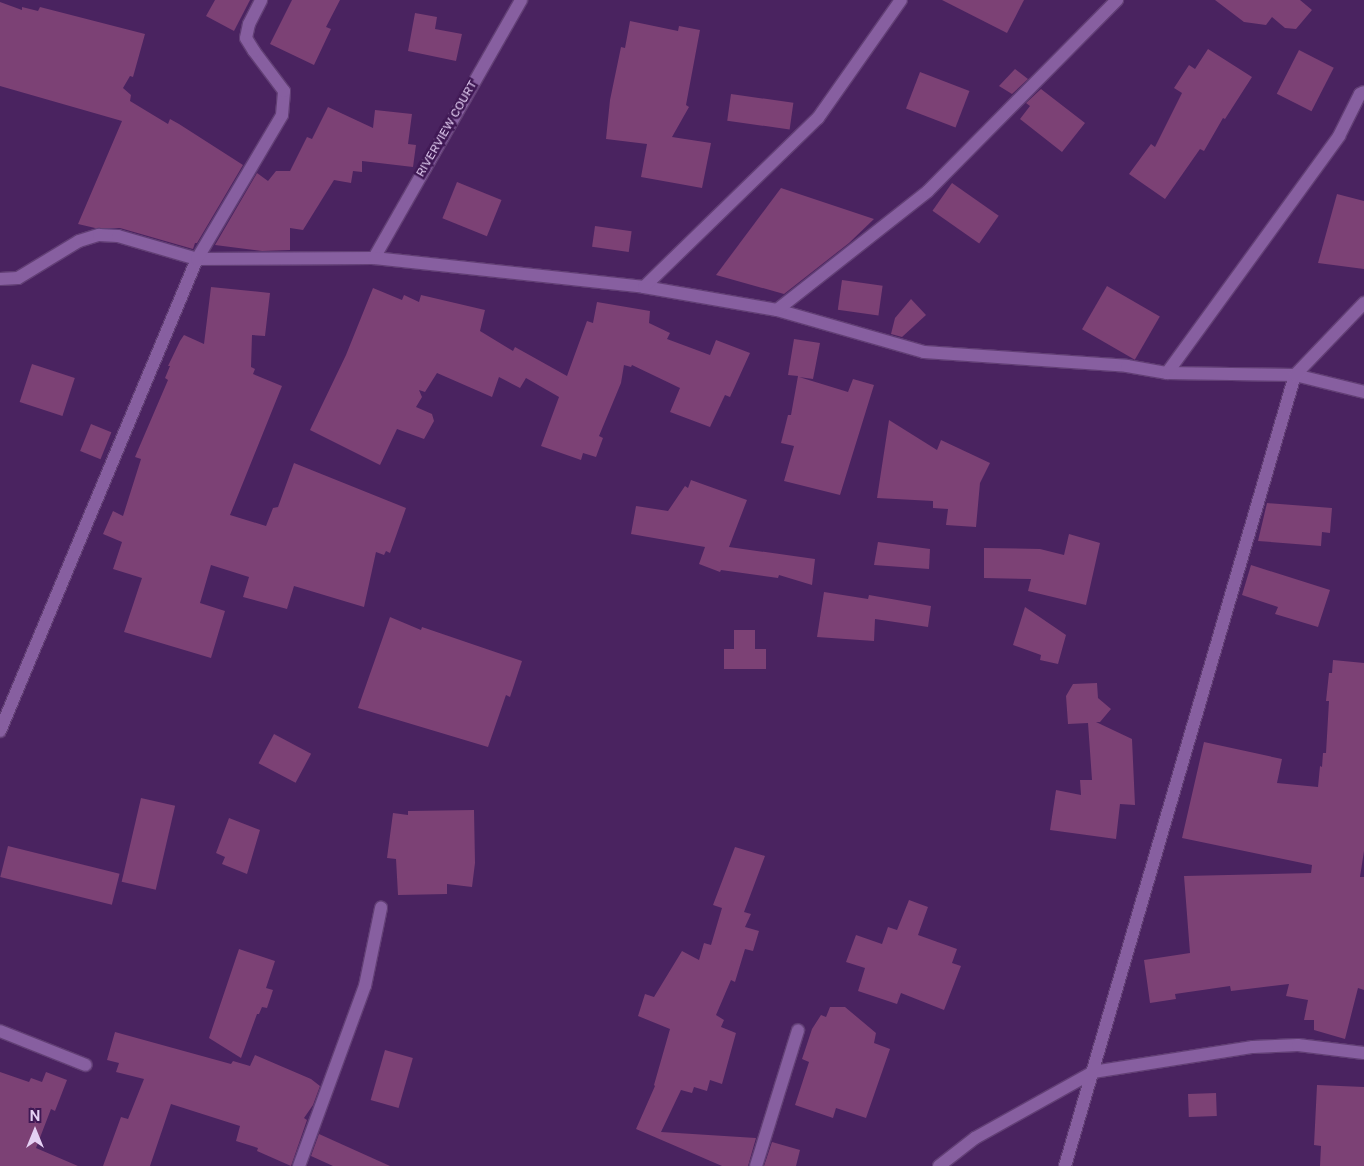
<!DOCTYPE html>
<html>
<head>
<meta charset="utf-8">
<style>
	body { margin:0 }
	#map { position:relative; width:1364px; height:1166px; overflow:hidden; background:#4a2360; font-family:"Public Sans",sans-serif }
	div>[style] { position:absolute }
	.building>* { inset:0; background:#7c4175; transform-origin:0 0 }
	.roads { filter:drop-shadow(1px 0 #623f75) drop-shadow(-1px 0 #623f75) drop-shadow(0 1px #623f75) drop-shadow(0 -1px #623f75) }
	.minor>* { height:12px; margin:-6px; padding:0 6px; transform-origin:6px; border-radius:6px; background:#875fa0 }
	span { translate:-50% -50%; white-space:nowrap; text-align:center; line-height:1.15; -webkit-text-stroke:5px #3f1854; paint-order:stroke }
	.street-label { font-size:12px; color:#e5d0f4 }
	.north { position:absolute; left:10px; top:1106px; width:50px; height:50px; -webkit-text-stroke:4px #3f1854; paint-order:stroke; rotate:0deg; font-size:14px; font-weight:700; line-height:20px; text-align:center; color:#e5d0f4 }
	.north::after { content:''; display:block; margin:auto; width:18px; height:22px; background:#e5d0f4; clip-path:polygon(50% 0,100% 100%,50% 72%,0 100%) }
</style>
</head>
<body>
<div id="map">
	<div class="building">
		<i style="clip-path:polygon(215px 0,250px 0,234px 31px,206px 16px)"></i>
		<i style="clip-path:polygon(292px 0,340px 0,326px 27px,331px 29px,314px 65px,270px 44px)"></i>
		<i style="clip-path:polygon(942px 0,1024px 0,1007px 33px)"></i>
		<i style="clip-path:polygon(1215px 0,1300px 0,1312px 10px,1296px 29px,1285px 28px,1272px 17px,1266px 25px,1244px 22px)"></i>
		<i style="clip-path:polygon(0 2px,22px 10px,22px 7px,38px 11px,40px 7px,145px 34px,133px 77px,130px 76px,123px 88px,131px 95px,130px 101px,168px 124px,170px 119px,179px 124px,243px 165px,197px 243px,195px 243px,193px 249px,120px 228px,95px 228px,78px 224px,122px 121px,0 86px)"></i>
		<i style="clip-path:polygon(415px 13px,437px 17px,435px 29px,462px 34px,456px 61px,408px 51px)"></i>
		<i style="clip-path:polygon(630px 21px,678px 31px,679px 26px,700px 30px,686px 105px,689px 107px,672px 137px,711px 143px,702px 188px,641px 177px,647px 144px,606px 139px,610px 100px,621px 47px,625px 48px)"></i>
		<i style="clip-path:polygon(1208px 49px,1252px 77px,1225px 119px,1223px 118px,1204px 151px,1200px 149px,1165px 199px,1129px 174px,1151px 144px,1155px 147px,1182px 93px,1174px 88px,1189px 65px,1195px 69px)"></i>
		<i style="left:1299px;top:50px;width:39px;height:49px;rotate:27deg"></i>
		<i style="clip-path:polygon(1015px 69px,1028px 79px,1012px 94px,999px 86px)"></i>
		<i style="left:920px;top:72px;width:53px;height:39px;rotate:21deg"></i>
		<i style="clip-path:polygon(1041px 89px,1085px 123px,1062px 152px,1020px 119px,1030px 106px,1026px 103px)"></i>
		<i style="left:731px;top:94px;width:63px;height:27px;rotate:8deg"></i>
		<i style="clip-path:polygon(328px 107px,373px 128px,375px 110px,412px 114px,408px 144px,416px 145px,413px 167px,362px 161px,362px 172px,353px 171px,351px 183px,334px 180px,303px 230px,290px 228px,290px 250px,262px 251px,215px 245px,257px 173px,268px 181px,276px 171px,290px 171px,307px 137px,312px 139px)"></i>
		<i style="left:457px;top:182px;width:48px;height:39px;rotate:22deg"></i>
		<i style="left:952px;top:183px;width:57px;height:34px;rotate:35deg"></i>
		<i style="clip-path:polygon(781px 188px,874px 219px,849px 243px,784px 294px,716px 275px)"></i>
		<i style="clip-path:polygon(1337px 194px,1364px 201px,1364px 269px,1318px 263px)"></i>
		<i style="left:595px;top:226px;width:37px;height:21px;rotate:8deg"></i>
		<i style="left:842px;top:280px;width:41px;height:30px;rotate:8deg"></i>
		<i style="left:1107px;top:286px;width:61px;height:50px;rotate:30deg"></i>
		<i style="clip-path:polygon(211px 287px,270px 293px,265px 336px,252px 335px,251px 367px,255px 369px,253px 374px,282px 386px,230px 515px,266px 526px,273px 508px,278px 507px,294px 463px,406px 508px,390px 553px,386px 551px,384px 555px,376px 552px,364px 607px,294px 586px,287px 609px,243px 597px,249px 577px,211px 565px,200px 603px,225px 611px,211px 658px,124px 632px,142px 578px,113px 569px,122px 542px,103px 534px,113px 511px,123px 516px,141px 459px,135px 457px,168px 380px,165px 378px,170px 366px,168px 366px,180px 341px,184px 335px,204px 344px)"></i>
		<i style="clip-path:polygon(373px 288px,402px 300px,404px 295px,419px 302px,421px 295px,485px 310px,480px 331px,513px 351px,515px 347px,567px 376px,587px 321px,593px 323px,597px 302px,650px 311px,649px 323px,670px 333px,667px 339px,710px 355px,716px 340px,750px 353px,730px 397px,725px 395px,710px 427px,670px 412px,680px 388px,632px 365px,631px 367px,624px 365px,621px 383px,599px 436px,603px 438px,596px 457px,583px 453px,581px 460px,541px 446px,559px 397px,526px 378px,520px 388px,499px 377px,492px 397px,437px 373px,425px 392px,419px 390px,422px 397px,416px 407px,432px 414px,434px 421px,424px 439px,397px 429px,380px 465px,310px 430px,346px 355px)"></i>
		<i style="clip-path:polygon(911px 299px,926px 315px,902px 337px,891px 334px,895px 318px)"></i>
		<i style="clip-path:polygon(794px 339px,820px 343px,813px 379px,799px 377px,848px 392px,853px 379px,874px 385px,840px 495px,784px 481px,794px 446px,781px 443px,788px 415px,791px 415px,798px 376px,788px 375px)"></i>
		<i style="left:32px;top:364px;width:45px;height:40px;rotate:18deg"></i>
		<i style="clip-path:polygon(889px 420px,937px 450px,941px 440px,990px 463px,980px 483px,976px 527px,946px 525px,948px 509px,933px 508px,933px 501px,877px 498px)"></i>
		<i style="left:91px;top:424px;width:22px;height:29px;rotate:22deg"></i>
		<i style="clip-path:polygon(691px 480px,747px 500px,729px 547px,815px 559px,812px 585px,779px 575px,778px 578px,721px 570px,720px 572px,699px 564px,705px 547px,631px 534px,636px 506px,668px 511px,685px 486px,688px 488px)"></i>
		<i style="clip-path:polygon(1267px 503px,1332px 508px,1330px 533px,1322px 532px,1321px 546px,1258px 541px)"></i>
		<i style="clip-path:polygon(1069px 534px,1100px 543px,1086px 605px,1028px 591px,1031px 579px,984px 578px,984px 548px,1040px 549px,1064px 555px)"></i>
		<i style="clip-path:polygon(878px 542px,930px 549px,929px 569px,874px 565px)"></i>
		<i style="clip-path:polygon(1251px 565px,1330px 590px,1318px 627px,1275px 614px,1278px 607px,1242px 595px)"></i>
		<i style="clip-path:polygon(824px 592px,868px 599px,869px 595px,931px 606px,928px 627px,875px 619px,874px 641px,817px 637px)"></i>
		<i style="clip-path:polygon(1025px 607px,1066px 635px,1058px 664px,1040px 660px,1041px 655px,1013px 645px)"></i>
		<i style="clip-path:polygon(390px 617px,421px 630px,422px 627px,522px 661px,510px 697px,506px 695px,488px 747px,358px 708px)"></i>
		<i style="clip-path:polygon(734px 630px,755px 630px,755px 649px,766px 649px,766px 669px,724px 669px,724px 649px,734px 649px)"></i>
		<i style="clip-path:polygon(1333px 660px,1364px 663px,1364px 851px,1360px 877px,1364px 877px,1364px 990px,1358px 988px,1345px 1039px,1314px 1030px,1314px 1020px,1304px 1020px,1308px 1000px,1286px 996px,1289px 984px,1231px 991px,1230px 986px,1175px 994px,1176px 999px,1150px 1003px,1144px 960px,1190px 953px,1184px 876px,1311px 873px,1312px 865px,1182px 838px,1204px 742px,1282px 759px,1277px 783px,1318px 787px,1320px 766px,1322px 767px,1323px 753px,1326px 753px,1329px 701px,1326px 701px,1329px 673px,1332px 673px)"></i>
		<i style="clip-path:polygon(1097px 683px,1098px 698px,1111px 709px,1100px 722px,1096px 722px,1132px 739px,1135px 805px,1120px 804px,1116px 839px,1050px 830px,1056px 790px,1081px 795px,1080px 780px,1092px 780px,1088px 723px,1068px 724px,1066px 696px,1073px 684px)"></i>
		<i style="left:274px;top:734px;width:42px;height:33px;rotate:28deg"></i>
		<i style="left:141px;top:798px;width:35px;height:86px;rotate:13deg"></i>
		<i style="clip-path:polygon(474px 810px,475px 863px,472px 887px,447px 884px,447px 894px,398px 895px,396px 859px,387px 858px,393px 813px,408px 815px,408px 811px)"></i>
		<i style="clip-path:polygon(229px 818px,260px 830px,247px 874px,222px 864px,225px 857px,216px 853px)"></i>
		<i style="left:8px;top:846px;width:115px;height:32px;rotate:14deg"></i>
		<i style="clip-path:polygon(735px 847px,765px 856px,744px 912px,751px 914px,745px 927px,759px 931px,753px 951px,745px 949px,735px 982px,731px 980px,716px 1015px,724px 1020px,721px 1027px,736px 1033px,722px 1084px,710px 1080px,707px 1091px,694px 1087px,692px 1093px,681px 1090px,661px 1132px,756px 1138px,748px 1166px,722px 1166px,636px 1129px,655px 1086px,654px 1085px,670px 1029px,638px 1016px,645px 994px,654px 997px,682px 951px,699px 960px,704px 943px,711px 945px,722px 908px,713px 905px)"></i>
		<i style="clip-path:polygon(909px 900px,928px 907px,918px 935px,957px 949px,952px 963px,961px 966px,944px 1010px,901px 993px,897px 1004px,858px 991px,865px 968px,846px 962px,856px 935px,882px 944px,888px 927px,897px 930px)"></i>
		<i style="clip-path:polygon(239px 949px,275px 961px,266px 988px,273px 990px,267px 1008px,262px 1007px,259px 1014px,257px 1014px,241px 1058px,209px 1038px)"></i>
		<i style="clip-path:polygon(830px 1007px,845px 1007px,876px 1033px,874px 1043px,890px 1049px,866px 1118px,836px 1108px,833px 1118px,795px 1105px,809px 1062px,802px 1059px,812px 1029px,821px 1015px,826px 1017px)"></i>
		<i style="clip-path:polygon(115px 1032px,231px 1064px,233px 1061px,250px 1066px,255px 1055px,311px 1079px,320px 1086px,313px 1105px,304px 1118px,307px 1120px,291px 1166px,257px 1151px,258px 1148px,236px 1141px,240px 1126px,171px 1104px,150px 1166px,103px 1166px,121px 1117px,128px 1119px,144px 1079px,116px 1072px,119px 1063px,107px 1060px)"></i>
		<i style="left:385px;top:1050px;width:29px;height:52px;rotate:16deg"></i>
		<i style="clip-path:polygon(0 1072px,29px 1082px,31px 1078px,42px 1082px,46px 1072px,67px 1080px,55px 1111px,51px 1109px,36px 1148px,78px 1166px,0 1166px)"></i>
		<i style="clip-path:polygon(1317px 1085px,1364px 1087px,1364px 1166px,1320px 1166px,1321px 1146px,1314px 1145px)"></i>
		<i style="left:1216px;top:1093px;width:23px;height:28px;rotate:88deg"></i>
		<i style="clip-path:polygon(319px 1134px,390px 1166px,333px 1166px,311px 1156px)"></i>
		<i style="clip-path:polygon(772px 1142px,800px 1150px,796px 1166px,764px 1166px)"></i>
	</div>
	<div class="roads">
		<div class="minor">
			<i style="left:374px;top:258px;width:297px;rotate:-60.3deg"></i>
			<i style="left:0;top:279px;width:18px;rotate:-3deg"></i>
			<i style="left:18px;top:278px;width:71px;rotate:-31.2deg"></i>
			<i style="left:79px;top:241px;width:21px;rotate:-17deg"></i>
			<i style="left:99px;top:235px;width:19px;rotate:3deg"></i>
			<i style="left:118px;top:236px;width:82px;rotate:16.2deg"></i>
			<i style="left:197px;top:259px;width:177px;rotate:-0.3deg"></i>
			<i style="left:374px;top:258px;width:272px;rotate:6.1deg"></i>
			<i style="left:644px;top:287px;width:135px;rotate:9.8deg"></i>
			<i style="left:777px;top:310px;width:153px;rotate:15.9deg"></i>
			<i style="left:924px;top:352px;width:203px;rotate:3.9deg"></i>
			<i style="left:1127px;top:366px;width:41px;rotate:9.9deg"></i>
			<i style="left:1167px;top:373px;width:128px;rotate:0.9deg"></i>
			<i style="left:1295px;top:375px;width:71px;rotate:13.8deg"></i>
			<i style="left:644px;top:287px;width:243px;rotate:-44.2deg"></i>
			<i style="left:818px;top:118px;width:144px;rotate:-54.9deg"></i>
			<i style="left:777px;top:310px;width:192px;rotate:-38.2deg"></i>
			<i style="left:928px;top:191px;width:269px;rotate:-45.3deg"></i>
			<i style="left:1167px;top:373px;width:293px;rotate:-54deg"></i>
			<i style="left:1339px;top:136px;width:47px;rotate:-63.4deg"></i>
			<i style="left:1360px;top:94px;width:4px;rotate:-27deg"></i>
			<i style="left:0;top:731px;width:511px;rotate:-67.35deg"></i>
			<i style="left:197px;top:259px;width:167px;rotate:-59.4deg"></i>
			<i style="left:282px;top:115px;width:24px;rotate:-85deg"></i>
			<i style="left:284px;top:91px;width:50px;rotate:-126.9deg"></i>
			<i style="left:254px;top:51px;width:15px;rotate:-122deg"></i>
			<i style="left:246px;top:38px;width:14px;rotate:-78deg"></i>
			<i style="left:249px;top:24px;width:27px;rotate:-63deg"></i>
			<i style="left:0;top:1031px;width:92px;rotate:21.6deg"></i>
			<i style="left:299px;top:1166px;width:192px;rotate:-69.9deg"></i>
			<i style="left:365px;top:986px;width:80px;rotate:-78.4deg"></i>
			<i style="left:756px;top:1166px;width:142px;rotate:-72.8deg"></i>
			<i style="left:939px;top:1166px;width:46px;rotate:-37.9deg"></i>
			<i style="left:975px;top:1138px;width:135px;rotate:-29.2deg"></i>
			<i style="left:1093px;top:1072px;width:162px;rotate:-8.9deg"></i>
			<i style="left:1253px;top:1047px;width:45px;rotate:-2.5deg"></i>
			<i style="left:1298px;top:1045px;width:66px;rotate:6.9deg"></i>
			<i style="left:1065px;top:1166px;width:824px;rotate:-73.79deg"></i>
			<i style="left:1295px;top:375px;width:100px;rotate:-46.2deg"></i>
		</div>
	</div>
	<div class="street-label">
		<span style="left:447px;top:129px;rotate:-60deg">RIVERVIEW COURT</span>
	</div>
	<div class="north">N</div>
</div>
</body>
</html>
